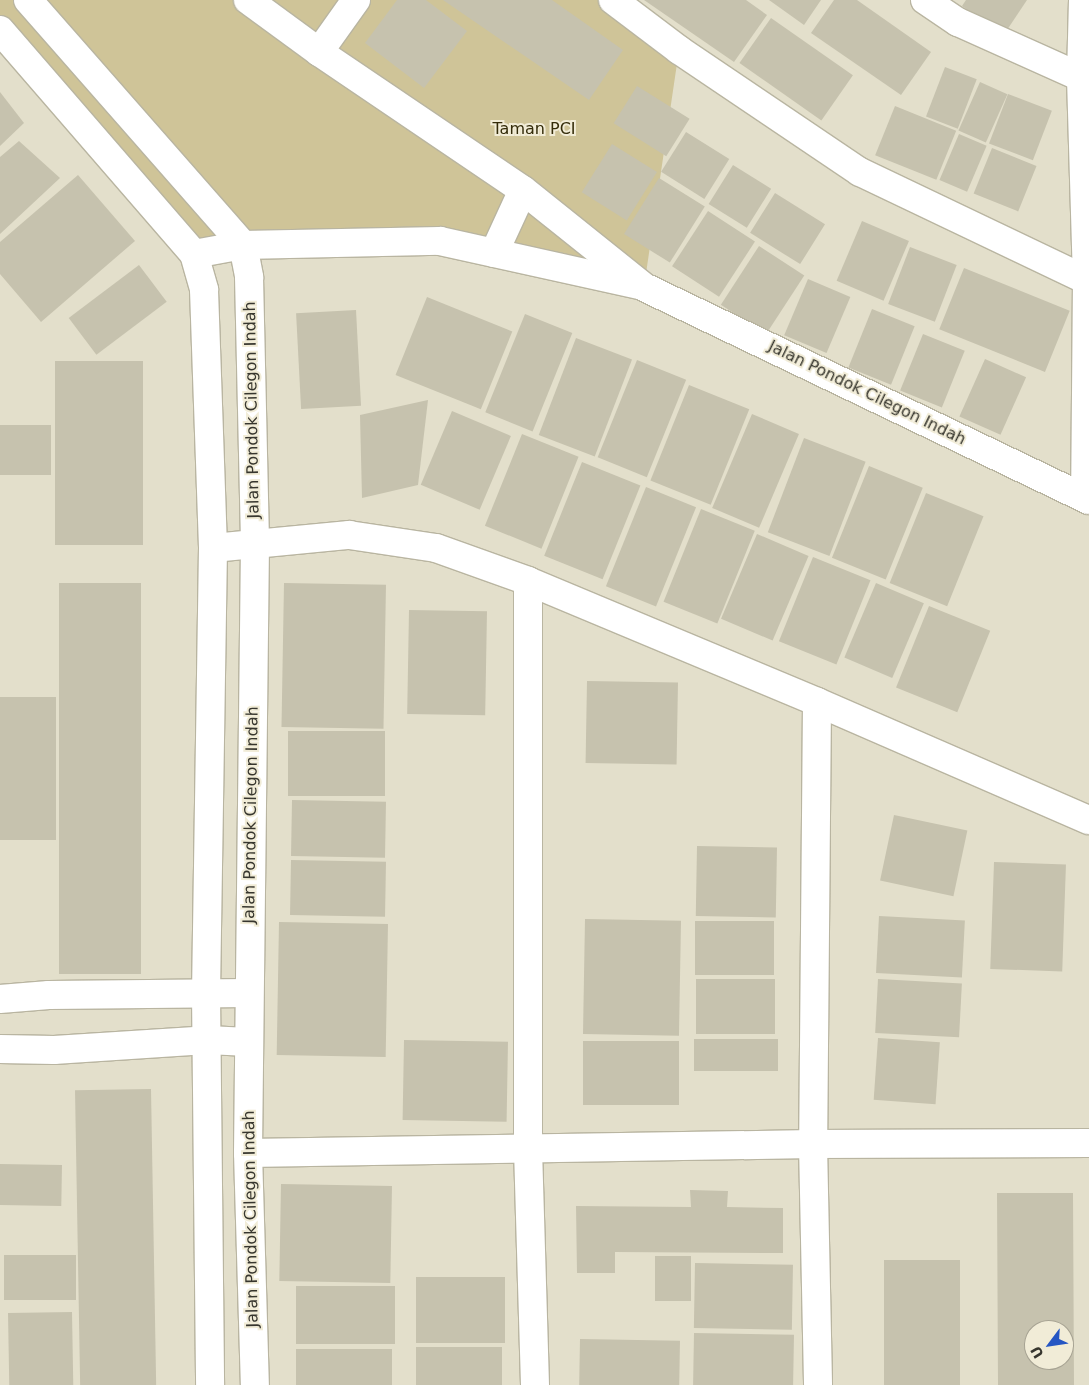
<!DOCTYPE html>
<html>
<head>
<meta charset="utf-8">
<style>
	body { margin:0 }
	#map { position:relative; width:1089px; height:1385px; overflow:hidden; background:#e3dfcb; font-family:"DejaVu Sans",sans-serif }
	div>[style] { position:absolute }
	.green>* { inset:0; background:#cfc498 }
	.building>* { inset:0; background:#c6c2ae; transform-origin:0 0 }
	.roads { filter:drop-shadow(1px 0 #b9b5a1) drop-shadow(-1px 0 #b9b5a1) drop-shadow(0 1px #b9b5a1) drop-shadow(0 -1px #b9b5a1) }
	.minor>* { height:28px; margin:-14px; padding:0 14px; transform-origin:14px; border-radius:14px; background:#fff }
	.tertiary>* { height:28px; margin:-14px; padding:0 14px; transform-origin:14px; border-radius:14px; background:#fff }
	span { translate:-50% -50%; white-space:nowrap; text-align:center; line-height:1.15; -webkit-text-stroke:4px #f1ecd7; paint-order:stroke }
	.park-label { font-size:16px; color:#342c0a }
	.street-label { font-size:16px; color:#37362e }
	.north { position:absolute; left:1024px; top:1320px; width:50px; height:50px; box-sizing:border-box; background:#f1ecd7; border:1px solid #a7a393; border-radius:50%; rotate:239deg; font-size:14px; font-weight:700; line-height:20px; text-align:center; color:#37362e }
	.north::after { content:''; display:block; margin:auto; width:18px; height:22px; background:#2556c3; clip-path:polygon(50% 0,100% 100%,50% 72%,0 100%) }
</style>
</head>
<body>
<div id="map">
	<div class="green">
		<i style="clip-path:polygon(0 0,613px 0,679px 50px,644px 287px,440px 241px,194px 254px,0 30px)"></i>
	</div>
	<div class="building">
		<i style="clip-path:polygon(397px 0,426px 0,467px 31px,424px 88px,365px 43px)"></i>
		<i style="clip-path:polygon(443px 0,552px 0,623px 50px,589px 100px)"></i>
		<i style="clip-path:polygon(644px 0,746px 0,767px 15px,734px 62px)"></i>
		<i style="clip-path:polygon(769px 0,821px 0,804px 25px)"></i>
		<i style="clip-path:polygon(834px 0,857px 0,931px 52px,901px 95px,811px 33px)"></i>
		<i style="clip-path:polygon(966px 0,1027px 0,1003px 36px,962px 6px)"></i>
		<i style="left:771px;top:18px;width:100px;height:55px;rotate:35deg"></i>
		<i style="left:945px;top:67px;width:34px;height:53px;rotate:21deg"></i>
		<i style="left:980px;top:82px;width:30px;height:53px;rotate:24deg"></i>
		<i style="left:637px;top:86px;width:62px;height:44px;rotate:32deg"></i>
		<i style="clip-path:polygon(0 92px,24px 123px,0 146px)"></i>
		<i style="left:1008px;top:94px;width:47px;height:53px;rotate:21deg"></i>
		<i style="left:895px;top:106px;width:66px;height:53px;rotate:22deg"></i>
		<i style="left:686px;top:132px;width:51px;height:47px;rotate:32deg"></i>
		<i style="left:959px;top:134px;width:30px;height:50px;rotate:23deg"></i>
		<i style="clip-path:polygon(19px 141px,60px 178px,0 234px,0 157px)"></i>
		<i style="left:612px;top:144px;width:53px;height:57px;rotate:32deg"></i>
		<i style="left:992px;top:148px;width:48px;height:49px;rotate:22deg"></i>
		<i style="left:733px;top:165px;width:45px;height:46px;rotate:32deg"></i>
		<i style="clip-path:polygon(78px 175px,135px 241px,41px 322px,0 274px,0 242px)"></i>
		<i style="left:659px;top:178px;width:54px;height:66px;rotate:32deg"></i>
		<i style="left:775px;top:193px;width:59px;height:47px;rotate:32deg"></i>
		<i style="left:708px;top:211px;width:56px;height:66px;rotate:33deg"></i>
		<i style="left:862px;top:221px;width:51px;height:65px;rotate:23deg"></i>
		<i style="left:759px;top:246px;width:54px;height:70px;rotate:33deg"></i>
		<i style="left:910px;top:247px;width:50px;height:61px;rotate:21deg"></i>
		<i style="left:139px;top:265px;width:46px;height:88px;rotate:53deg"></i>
		<i style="left:964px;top:268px;width:114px;height:66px;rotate:22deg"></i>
		<i style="left:808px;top:279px;width:46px;height:61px;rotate:23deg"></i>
		<i style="left:427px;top:297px;width:92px;height:84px;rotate:22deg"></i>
		<i style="left:872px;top:309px;width:46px;height:63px;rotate:22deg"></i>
		<i style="left:356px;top:310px;width:96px;height:60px;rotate:87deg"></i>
		<i style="left:525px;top:314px;width:51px;height:106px;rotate:22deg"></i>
		<i style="left:923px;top:334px;width:45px;height:61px;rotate:22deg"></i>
		<i style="left:576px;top:338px;width:60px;height:104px;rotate:21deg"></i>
		<i style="left:985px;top:359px;width:45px;height:63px;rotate:24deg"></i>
		<i style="left:637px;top:360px;width:53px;height:105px;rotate:22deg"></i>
		<i style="left:55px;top:361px;width:88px;height:184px"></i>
		<i style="left:689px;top:385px;width:65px;height:103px;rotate:22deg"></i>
		<i style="clip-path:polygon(428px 400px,418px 485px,362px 498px,360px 415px)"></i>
		<i style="left:452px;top:411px;width:64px;height:80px;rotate:23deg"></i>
		<i style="left:752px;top:414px;width:51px;height:102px;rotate:23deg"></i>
		<i style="left:0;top:425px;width:51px;height:50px"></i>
		<i style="left:522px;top:434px;width:61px;height:99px;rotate:22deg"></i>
		<i style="left:804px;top:438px;width:66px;height:101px;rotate:21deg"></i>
		<i style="left:582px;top:462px;width:63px;height:101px;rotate:22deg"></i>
		<i style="left:869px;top:466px;width:58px;height:99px;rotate:22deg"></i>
		<i style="left:646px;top:487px;width:54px;height:107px;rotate:22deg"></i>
		<i style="left:926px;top:493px;width:62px;height:97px;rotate:22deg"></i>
		<i style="left:701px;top:509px;width:58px;height:100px;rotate:22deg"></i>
		<i style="left:757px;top:534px;width:56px;height:92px;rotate:23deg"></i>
		<i style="left:813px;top:557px;width:62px;height:91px;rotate:22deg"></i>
		<i style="left:59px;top:583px;width:82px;height:391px"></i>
		<i style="left:284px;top:583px;width:102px;height:144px;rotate:1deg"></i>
		<i style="left:876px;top:583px;width:52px;height:81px;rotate:23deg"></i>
		<i style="left:929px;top:606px;width:66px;height:88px;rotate:22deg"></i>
		<i style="left:409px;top:610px;width:78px;height:104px;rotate:1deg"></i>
		<i style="left:587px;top:681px;width:91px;height:82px;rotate:1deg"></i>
		<i style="left:0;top:697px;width:56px;height:143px"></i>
		<i style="left:288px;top:731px;width:97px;height:65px"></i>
		<i style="left:292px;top:800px;width:94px;height:56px;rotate:1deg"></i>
		<i style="left:894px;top:815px;width:75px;height:67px;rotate:12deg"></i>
		<i style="left:697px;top:846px;width:80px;height:70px;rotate:1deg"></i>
		<i style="left:291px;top:860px;width:95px;height:55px;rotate:1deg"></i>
		<i style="left:994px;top:862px;width:72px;height:107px;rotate:2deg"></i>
		<i style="left:879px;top:916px;width:86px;height:57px;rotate:3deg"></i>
		<i style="left:585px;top:919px;width:96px;height:115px;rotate:1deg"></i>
		<i style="left:695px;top:921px;width:79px;height:54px"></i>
		<i style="left:279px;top:922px;width:109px;height:133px;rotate:1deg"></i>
		<i style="left:775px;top:979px;width:55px;height:79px;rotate:90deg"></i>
		<i style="left:878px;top:979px;width:84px;height:54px;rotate:3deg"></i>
		<i style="left:878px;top:1038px;width:62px;height:62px;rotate:4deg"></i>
		<i style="left:694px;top:1039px;width:84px;height:32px"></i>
		<i style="left:404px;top:1040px;width:104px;height:80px;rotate:1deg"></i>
		<i style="left:583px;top:1041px;width:96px;height:64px"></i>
		<i style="left:151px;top:1089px;width:296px;height:76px;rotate:89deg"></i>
		<i style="left:0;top:1164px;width:62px;height:41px;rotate:1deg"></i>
		<i style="left:281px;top:1184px;width:111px;height:97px;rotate:1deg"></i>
		<i style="clip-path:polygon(690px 1190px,728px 1191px,727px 1207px,783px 1208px,783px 1253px,615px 1252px,615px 1273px,577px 1273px,576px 1206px,691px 1207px)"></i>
		<i style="clip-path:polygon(evenodd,997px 1193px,1073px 1193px,1074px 1385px,998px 1385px,997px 1193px,1034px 1330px,1064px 1330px,1064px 1360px,1034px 1360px,1034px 1330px)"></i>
		<i style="left:76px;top:1255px;width:45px;height:72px;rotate:90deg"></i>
		<i style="left:655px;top:1256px;width:36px;height:45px"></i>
		<i style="left:884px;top:1260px;width:76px;height:125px"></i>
		<i style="left:695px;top:1263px;width:98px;height:65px;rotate:1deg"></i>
		<i style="left:416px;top:1277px;width:89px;height:66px"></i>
		<i style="left:296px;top:1286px;width:99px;height:58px"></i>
		<i style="left:72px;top:1312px;width:73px;height:64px;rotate:89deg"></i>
		<i style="left:694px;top:1333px;width:100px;height:52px;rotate:1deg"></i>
		<i style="left:580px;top:1339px;width:100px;height:46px;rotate:1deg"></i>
		<i style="left:416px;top:1347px;width:86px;height:38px"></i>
		<i style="left:296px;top:1349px;width:96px;height:36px"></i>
	</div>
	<div class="roads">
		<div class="minor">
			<i style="left:248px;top:0;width:88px;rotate:36.2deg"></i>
			<i style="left:319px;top:52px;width:246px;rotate:34.1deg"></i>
			<i style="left:523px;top:190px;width:155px;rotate:38.7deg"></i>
			<i style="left:644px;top:287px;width:493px;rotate:25.6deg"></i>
			<i style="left:613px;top:0;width:83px;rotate:37.1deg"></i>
			<i style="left:679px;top:50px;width:218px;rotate:34deg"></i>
			<i style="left:860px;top:172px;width:254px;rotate:25.5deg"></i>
			<i style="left:925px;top:0;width:40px;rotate:34deg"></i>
			<i style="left:958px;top:22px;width:144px;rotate:24.2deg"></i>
			<i style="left:1083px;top:0;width:78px;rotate:91.5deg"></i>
			<i style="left:1081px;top:78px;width:202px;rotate:88.3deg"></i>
			<i style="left:1087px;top:280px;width:217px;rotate:90.5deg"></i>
			<i style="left:319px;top:52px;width:64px;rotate:-54.6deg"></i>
			<i style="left:494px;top:253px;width:69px;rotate:-65.3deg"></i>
			<i style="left:194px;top:254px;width:50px;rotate:-10.4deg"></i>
			<i style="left:243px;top:245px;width:197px;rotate:-1.2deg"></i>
			<i style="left:440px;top:241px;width:203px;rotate:12.5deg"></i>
			<i style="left:213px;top:548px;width:137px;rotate:-5.5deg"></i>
			<i style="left:349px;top:535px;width:88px;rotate:8.5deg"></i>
			<i style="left:436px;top:548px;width:98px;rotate:19.7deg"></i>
			<i style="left:528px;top:581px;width:313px;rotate:22.7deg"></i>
			<i style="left:817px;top:702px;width:296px;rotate:23.5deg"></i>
			<i style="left:528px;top:581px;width:568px;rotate:90deg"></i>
			<i style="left:528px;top:1149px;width:236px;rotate:88.3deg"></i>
			<i style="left:817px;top:702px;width:442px;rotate:90.5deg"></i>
			<i style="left:813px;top:1144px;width:241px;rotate:88.8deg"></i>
			<i style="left:0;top:999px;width:49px;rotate:-4.7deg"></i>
			<i style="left:49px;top:995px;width:199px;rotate:-0.6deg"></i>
			<i style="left:0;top:1049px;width:54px;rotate:1.1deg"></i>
			<i style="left:54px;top:1050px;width:153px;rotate:-3.7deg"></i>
			<i style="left:207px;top:1040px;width:42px;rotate:2.7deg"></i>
			<i style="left:248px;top:1153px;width:565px;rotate:-0.91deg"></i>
			<i style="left:813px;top:1144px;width:276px;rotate:-0.2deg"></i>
		</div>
		<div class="tertiary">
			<i style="left:28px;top:0;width:326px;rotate:48.7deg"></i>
			<i style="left:243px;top:245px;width:33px;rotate:79deg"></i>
			<i style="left:249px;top:277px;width:267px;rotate:88.7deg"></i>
			<i style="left:255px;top:544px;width:609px;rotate:90.66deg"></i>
			<i style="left:248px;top:1153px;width:232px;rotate:88.3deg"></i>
			<i style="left:0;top:30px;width:296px;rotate:49.1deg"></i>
			<i style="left:194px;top:254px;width:37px;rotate:74deg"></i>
			<i style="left:204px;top:290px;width:258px;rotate:88deg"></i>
			<i style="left:213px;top:548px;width:446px;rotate:90.9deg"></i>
			<i style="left:206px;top:994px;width:391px;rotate:89.4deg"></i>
		</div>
	</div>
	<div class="park-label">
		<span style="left:534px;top:129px">Taman PCI</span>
	</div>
	<div class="street-label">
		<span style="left:867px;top:393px;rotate:26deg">Jalan Pondok Cilegon Indah</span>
		<span style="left:252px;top:410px;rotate:-91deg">Jalan Pondok Cilegon Indah</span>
		<span style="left:251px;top:815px;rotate:-89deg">Jalan Pondok Cilegon Indah</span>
		<span style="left:251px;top:1219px;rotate:-91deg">Jalan Pondok Cilegon Indah</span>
	</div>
	<div class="north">U</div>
</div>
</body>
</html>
